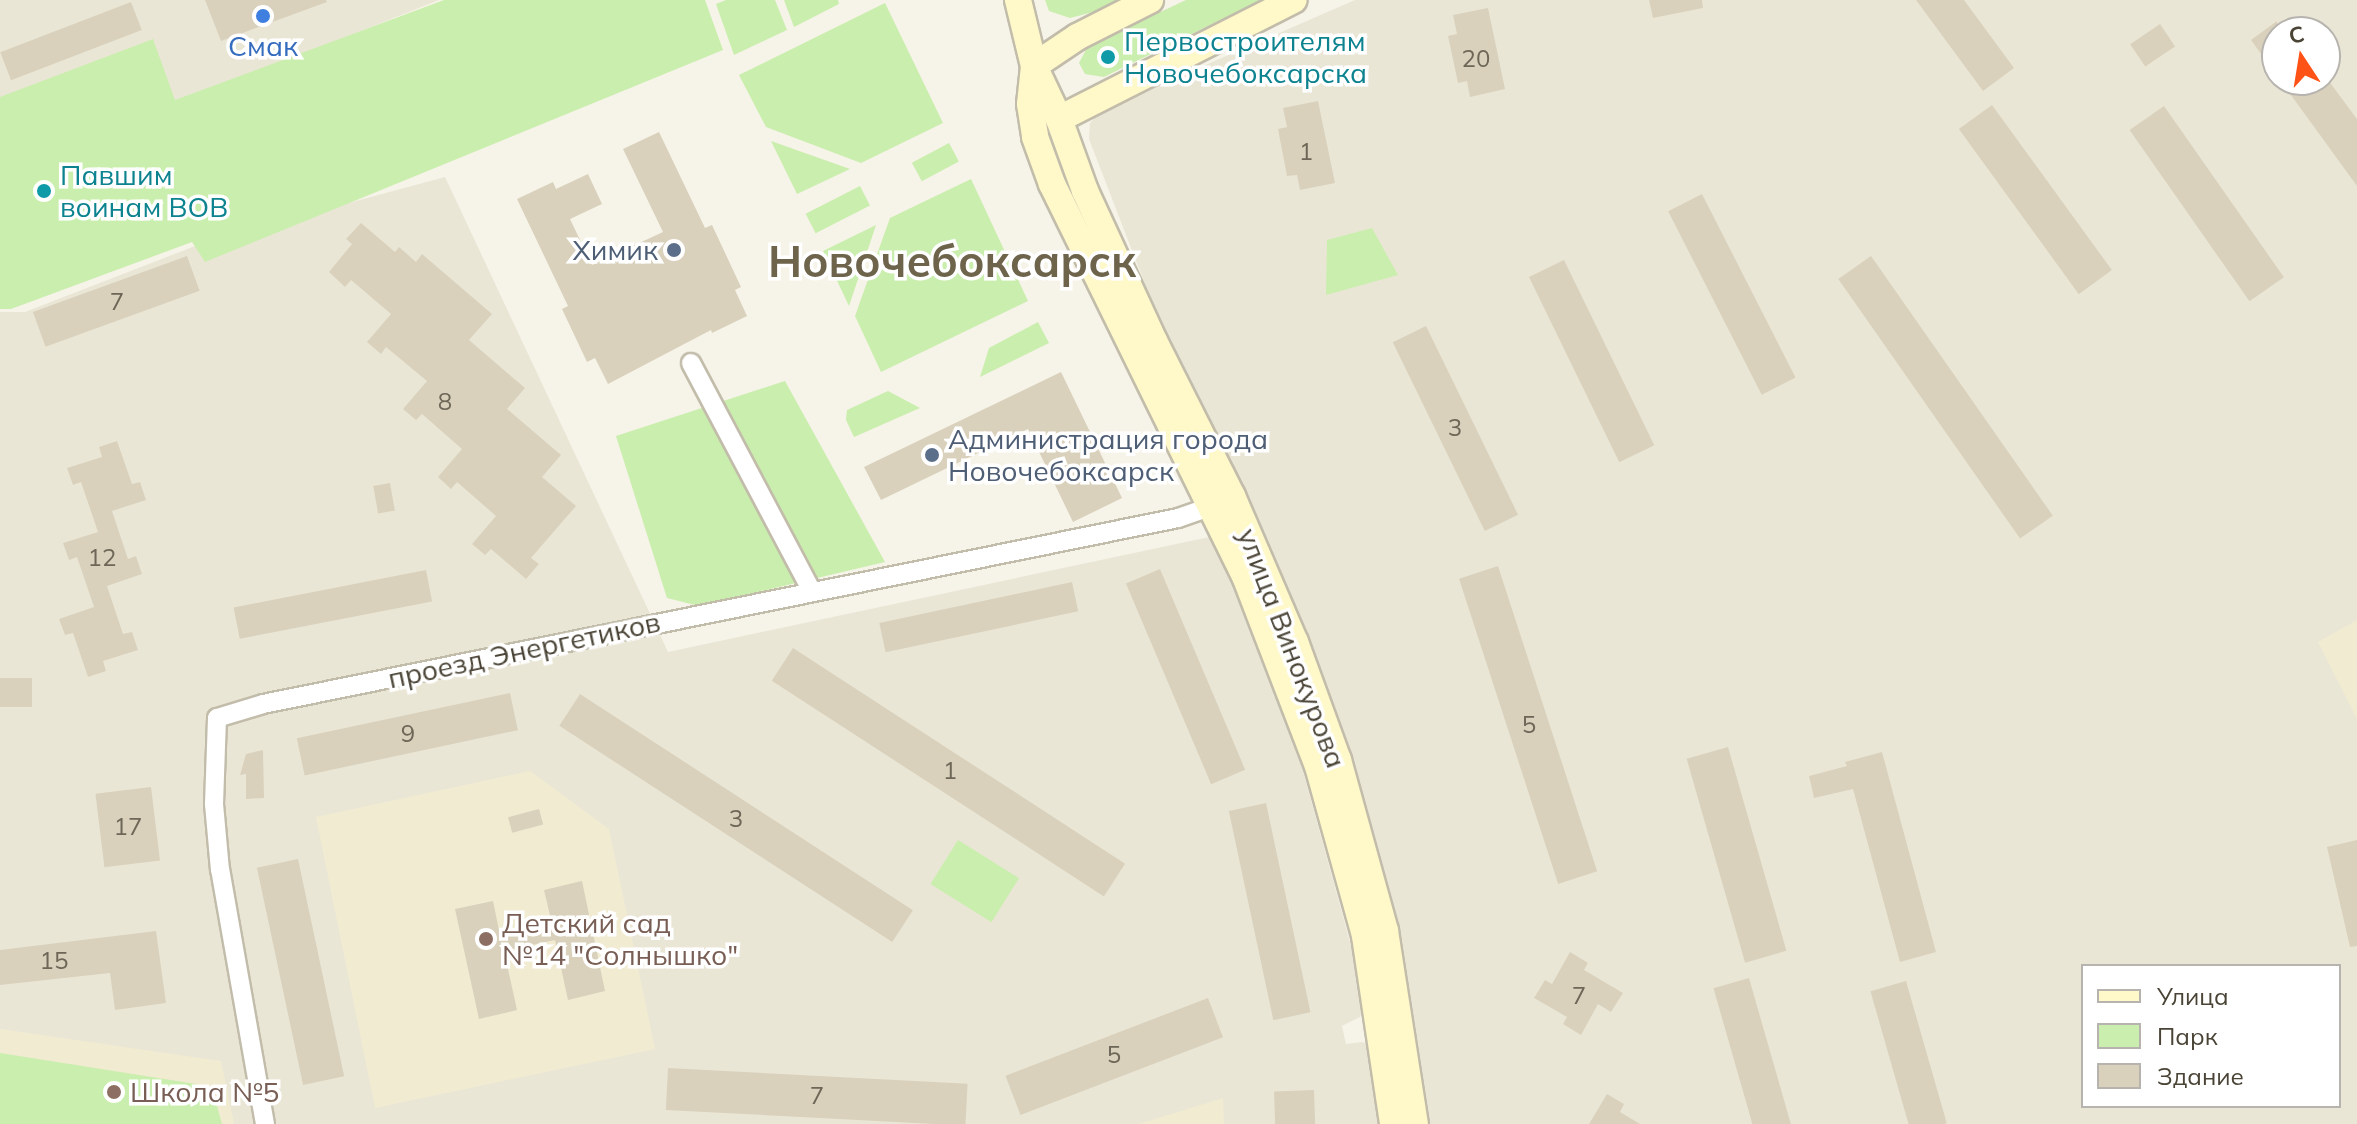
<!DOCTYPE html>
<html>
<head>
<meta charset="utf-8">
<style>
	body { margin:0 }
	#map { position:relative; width:2357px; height:1124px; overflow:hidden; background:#f6f3e8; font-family:Mulish,sans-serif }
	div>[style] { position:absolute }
	.residential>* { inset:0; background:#eae6d6 }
	.education>* { inset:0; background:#f0ebd1 }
	.green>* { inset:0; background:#caeead; transform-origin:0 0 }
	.building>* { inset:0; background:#d9d1bc; transform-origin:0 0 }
	.roads { filter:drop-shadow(2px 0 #c2bcaa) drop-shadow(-2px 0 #c2bcaa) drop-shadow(0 2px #c2bcaa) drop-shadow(0 -2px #c2bcaa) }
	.street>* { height:18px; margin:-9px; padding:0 9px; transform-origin:9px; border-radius:9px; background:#fff }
	.secondary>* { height:26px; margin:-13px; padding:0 13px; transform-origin:13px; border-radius:13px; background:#fff8c9 }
	.dots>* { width:22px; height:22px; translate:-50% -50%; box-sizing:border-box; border:4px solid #fff; border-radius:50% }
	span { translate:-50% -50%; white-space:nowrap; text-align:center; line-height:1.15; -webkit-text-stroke:7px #fff; paint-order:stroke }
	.number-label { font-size:24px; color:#6e6758 }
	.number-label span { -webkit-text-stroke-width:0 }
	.culture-label { font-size:28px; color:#0d838f }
	.left { translate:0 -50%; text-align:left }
	.shop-label { font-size:28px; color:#366cbe }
	.service-label { font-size:28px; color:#4e5e75 }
	.right { translate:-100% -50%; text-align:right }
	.street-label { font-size:28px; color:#4a4436 }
	.education-label { font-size:28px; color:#785e54 }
	.town-label { font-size:44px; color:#6e644c; font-weight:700 }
	.legend { position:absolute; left:2081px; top:964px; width:260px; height:144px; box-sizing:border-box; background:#fff; border:2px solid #b7b4af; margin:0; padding:10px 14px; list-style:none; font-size:24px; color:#4a4436 }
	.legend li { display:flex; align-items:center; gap:16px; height:40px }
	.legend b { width:40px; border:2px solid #b7b4af }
	.north { position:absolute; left:2261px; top:16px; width:80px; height:80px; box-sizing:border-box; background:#fff; border:2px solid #b7b4af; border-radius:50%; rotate:348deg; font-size:22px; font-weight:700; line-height:32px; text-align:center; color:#4a4436 }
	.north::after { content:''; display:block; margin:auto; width:28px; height:36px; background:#ff5216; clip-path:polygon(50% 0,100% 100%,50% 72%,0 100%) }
</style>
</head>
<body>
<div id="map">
	<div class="residential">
		<i style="clip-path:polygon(0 0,439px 0,124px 125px,0 128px)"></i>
		<i style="clip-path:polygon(evenodd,1355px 0,2357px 0,2357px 1124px,1425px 1124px,1419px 1062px,1400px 947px,1354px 771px,1165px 336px,1089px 139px,1090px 123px,1102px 110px,1355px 0,2277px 32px,2325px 32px,2325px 80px,2277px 80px,2277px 32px,1355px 0,2083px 966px,2339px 966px,2339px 1106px,2083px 1106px,2083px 966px)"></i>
		<i style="clip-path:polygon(445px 177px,668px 652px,1214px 536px,1294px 738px,1365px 997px,1360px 1017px,1342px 1026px,1346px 1044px,1362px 1042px,1371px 1045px,1383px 1124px,0 1124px,0 312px,25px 312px,208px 241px)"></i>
	</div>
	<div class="education">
		<i style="clip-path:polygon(2357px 620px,2357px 719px,2318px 642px)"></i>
		<i style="clip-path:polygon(530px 771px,609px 829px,655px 1049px,375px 1108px,316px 817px)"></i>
		<i style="clip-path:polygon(0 1029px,221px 1061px,234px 1124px,0 1124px)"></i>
		<i style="clip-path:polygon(1223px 1098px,1224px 1124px,1139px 1124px)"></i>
	</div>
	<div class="green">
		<i style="clip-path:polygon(444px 0,705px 0,723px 50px,205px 262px,192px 242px,11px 309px,0 309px,0 97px,153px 39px,175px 100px)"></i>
		<i style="clip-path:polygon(726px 0,775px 0,787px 30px,734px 55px,716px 4px)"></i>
		<i style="clip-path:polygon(784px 0,838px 0,839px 4px,794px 27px)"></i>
		<i style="clip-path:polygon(1045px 0,1117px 0,1093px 12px,1070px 18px,1049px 11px)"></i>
		<i style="clip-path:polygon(1186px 0,1261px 0,1104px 77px,1085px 74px,1079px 63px,1088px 46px)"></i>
		<i style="clip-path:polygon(885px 3px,943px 123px,861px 163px,766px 127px,739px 75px)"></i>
		<i style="clip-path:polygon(771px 141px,850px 169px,797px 194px)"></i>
		<i style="left:949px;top:143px;width:21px;height:42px;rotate:62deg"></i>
		<i style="clip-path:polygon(971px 179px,1028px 301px,881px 372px,855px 316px,890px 218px)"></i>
		<i style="left:860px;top:186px;width:22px;height:61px;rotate:63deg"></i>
		<i style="clip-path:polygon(876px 225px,849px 306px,823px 251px)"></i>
		<i style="clip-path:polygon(1372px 228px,1398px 275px,1326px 295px,1327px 240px)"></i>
		<i style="clip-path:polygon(1038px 322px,1049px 343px,980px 377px,989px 348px)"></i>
		<i style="clip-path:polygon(785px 381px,885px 562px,699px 606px,667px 598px,616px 436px)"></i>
		<i style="clip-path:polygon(888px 391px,920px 408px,854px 437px,846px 420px,847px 410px)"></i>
		<i style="left:958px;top:840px;width:72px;height:52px;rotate:32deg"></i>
		<i style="clip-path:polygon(0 1053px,196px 1084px,217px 1106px,222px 1124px,0 1124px)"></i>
	</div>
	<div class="building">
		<i style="clip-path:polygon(205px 0,326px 0,327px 2px,221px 41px)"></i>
		<i style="clip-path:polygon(1649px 0,1702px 0,1703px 8px,1653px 18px)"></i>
		<i style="clip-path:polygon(1916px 0,1964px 0,2014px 68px,1983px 91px)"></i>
		<i style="left:131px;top:2px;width:30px;height:140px;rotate:69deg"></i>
		<i style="clip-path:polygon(1488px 8px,1505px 89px,1470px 97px,1467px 81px,1458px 83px,1448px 36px,1457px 34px,1453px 15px)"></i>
		<i style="clip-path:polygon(2277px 21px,2277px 76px,2251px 40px)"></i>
		<i style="left:2160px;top:24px;width:27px;height:36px;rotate:56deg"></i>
		<i style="clip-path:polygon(2280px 80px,2328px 80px,2357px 119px,2357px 186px)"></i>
		<i style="clip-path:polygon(1318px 101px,1335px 183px,1300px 190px,1297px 175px,1287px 176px,1278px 129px,1287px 127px,1283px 108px)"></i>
		<i style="left:1992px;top:105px;width:204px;height:41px;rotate:54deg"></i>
		<i style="left:2164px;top:106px;width:209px;height:42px;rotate:55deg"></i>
		<i style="clip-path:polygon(659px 132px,705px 228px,712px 225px,741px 287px,735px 290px,747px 316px,712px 333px,711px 330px,608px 384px,595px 358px,587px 362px,562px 309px,568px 306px,517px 199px,553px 182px,556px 189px,588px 174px,602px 204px,570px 219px,592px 265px,663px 232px,623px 149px)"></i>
		<i style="left:1702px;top:194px;width:206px;height:38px;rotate:63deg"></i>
		<i style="clip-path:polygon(361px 223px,395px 252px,399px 247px,416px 262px,422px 254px,492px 314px,469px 340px,525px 388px,507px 409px,561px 455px,542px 477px,576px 506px,531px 558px,539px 564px,526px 579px,491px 549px,485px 555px,472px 544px,496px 516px,457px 482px,451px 489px,438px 477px,462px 449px,422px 414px,416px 420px,403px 409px,427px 381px,386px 347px,381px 354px,367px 342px,391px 314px,351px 280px,345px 287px,329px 272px,352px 244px,346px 239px)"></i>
		<i style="left:187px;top:256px;width:37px;height:164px;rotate:70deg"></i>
		<i style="left:1871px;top:256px;width:317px;height:40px;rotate:55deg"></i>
		<i style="left:1564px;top:260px;width:206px;height:39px;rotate:64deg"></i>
		<i style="left:1426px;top:326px;width:210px;height:37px;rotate:64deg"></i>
		<i style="clip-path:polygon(1061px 372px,1122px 498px,1073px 522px,1028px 429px,881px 500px,864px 467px)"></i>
		<i style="clip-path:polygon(117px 441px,132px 484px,140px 482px,146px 500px,112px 511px,128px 559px,136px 556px,142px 574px,107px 586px,123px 634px,132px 632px,138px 650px,103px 661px,106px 671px,88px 677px,73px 633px,65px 635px,59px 619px,94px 607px,77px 557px,69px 560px,63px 543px,98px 532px,81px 482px,73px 485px,67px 468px,102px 457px,99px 447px)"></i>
		<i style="left:390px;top:483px;width:28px;height:17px;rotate:80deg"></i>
		<i style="left:1498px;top:566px;width:321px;height:41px;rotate:72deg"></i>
		<i style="left:1160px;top:569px;width:218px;height:37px;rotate:67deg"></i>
		<i style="left:426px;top:570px;width:32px;height:196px;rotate:79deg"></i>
		<i style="left:1072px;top:582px;width:30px;height:197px;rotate:78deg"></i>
		<i style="left:793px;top:648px;width:396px;height:39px;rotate:33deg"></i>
		<i style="left:32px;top:678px;width:29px;height:32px;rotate:90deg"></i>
		<i style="left:510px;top:693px;width:38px;height:218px;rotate:78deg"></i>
		<i style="left:580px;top:694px;width:397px;height:38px;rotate:33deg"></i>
		<i style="left:1728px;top:747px;width:212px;height:43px;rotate:74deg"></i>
		<i style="clip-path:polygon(263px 750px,264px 798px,246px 799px,246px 774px,240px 775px,246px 754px)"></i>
		<i style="clip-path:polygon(1882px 752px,1936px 952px,1900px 962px,1853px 789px,1814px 798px,1809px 776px,1847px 766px,1845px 762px)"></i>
		<i style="left:151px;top:787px;width:74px;height:56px;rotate:83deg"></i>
		<i style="left:1266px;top:803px;width:214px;height:38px;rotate:78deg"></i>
		<i style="left:539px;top:809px;width:16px;height:32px;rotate:75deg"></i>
		<i style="clip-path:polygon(2357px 840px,2357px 946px,2350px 947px,2327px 847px)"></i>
		<i style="left:298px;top:859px;width:222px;height:42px;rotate:78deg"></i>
		<i style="clip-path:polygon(582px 881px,605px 991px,568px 1000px,555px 940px,504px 951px,517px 1010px,479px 1019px,455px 909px,493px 901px,500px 935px,552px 924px,544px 890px)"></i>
		<i style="clip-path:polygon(156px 931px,166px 1003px,115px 1010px,110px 973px,0 985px,0 950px)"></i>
		<i style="clip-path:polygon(1570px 952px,1588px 963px,1584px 970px,1623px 993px,1611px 1012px,1598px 1004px,1581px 1035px,1563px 1024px,1567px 1017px,1534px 998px,1545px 980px,1552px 984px)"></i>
		<i style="left:1749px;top:978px;width:152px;height:37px;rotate:74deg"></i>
		<i style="left:1906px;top:981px;width:148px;height:37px;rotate:74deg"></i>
		<i style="left:1208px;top:998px;width:42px;height:217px;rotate:69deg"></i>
		<i style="left:668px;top:1068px;width:300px;height:42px;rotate:3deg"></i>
		<i style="left:1314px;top:1090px;width:34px;height:40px;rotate:88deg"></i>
		<i style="clip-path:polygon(1607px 1094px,1624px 1104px,1620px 1112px,1640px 1124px,1589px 1124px)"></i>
	</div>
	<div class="roads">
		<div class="street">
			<i style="left:691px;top:363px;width:259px;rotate:62.1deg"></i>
			<i style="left:265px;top:1124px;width:258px;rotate:-100deg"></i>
			<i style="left:220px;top:870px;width:66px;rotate:-95.2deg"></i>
			<i style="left:214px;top:804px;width:86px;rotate:-88deg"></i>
			<i style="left:217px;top:718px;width:48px;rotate:-16.9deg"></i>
			<i style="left:263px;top:704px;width:934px;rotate:-11.49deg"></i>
			<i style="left:1178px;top:518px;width:36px;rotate:-19deg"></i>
		</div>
		<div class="secondary">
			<i style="left:1018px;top:0;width:68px;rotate:76.4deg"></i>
			<i style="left:1034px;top:66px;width:59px;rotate:64.7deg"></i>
			<i style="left:1059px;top:119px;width:77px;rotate:70.1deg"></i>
			<i style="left:1085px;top:191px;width:165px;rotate:65.3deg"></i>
			<i style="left:1154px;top:341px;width:174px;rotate:63.3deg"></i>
			<i style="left:1232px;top:496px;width:159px;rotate:66.7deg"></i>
			<i style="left:1295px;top:642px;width:126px;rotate:70deg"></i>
			<i style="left:1338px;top:760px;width:177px;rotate:74.6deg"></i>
			<i style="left:1385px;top:931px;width:195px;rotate:81.2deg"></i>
			<i style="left:1034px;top:66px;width:38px;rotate:96deg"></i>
			<i style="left:1030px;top:104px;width:33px;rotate:81deg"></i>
			<i style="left:1035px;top:137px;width:50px;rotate:70.1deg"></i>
			<i style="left:1052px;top:184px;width:437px;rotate:63.8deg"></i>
			<i style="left:1245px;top:576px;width:204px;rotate:69deg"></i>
			<i style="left:1318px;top:766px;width:176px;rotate:74.5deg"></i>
			<i style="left:1365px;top:936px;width:190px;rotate:81.5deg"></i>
			<i style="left:1034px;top:66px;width:52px;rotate:-34deg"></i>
			<i style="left:1077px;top:37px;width:82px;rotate:-26.9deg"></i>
			<i style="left:1059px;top:119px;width:263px;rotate:-26.9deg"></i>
		</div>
	</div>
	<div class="dots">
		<i style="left:263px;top:16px;background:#3f7fe0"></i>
		<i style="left:1108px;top:57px;background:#0f9aa8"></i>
		<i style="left:44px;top:191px;background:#0f9aa8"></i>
		<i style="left:674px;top:250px;background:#5c6f8a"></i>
		<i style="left:932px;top:455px;background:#5c6f8a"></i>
		<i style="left:486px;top:939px;background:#8d6e63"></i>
		<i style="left:114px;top:1092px;background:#8d6e63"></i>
	</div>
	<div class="number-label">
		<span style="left:1476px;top:59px">20</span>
		<span style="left:1306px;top:152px">1</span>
		<span style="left:117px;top:302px">7</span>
		<span style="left:445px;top:402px">8</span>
		<span style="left:1455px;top:428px">3</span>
		<span style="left:102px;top:558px">12</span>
		<span style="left:1529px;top:725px">5</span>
		<span style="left:408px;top:734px">9</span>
		<span style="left:950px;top:771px">1</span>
		<span style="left:736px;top:819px">3</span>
		<span style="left:128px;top:827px">17</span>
		<span style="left:54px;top:961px">15</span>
		<span style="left:1579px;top:996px">7</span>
		<span style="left:1114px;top:1055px">5</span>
		<span style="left:817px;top:1096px">7</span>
	</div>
	<div class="culture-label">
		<span class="left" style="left:1124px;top:57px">Первостроителям<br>Новочебоксарска</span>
		<span class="left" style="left:60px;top:191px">Павшим<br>воинам ВОВ</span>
	</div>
	<div class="shop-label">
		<span style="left:263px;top:46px">Смак</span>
	</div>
	<div class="service-label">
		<span class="right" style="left:658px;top:250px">Химик</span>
		<span class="left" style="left:948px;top:455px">Администрация города<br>Новочебоксарск</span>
	</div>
	<div class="street-label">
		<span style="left:1292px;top:648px;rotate:69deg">улица Винокурова</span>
		<span style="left:524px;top:650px;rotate:-12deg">проезд Энергетиков</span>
	</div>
	<div class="education-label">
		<span class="left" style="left:502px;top:939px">Детский сад<br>№14 "Солнышко"</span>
		<span class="left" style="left:130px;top:1092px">Школа №5</span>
	</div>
	<div class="town-label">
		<span style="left:952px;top:261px">Новочебоксарск</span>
	</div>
	<ul class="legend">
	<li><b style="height:10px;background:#fff8c9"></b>Улица</li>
	<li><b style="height:22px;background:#caeead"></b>Парк</li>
	<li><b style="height:22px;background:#d9d1bc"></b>Здание</li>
	</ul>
	<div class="north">С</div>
</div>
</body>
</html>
